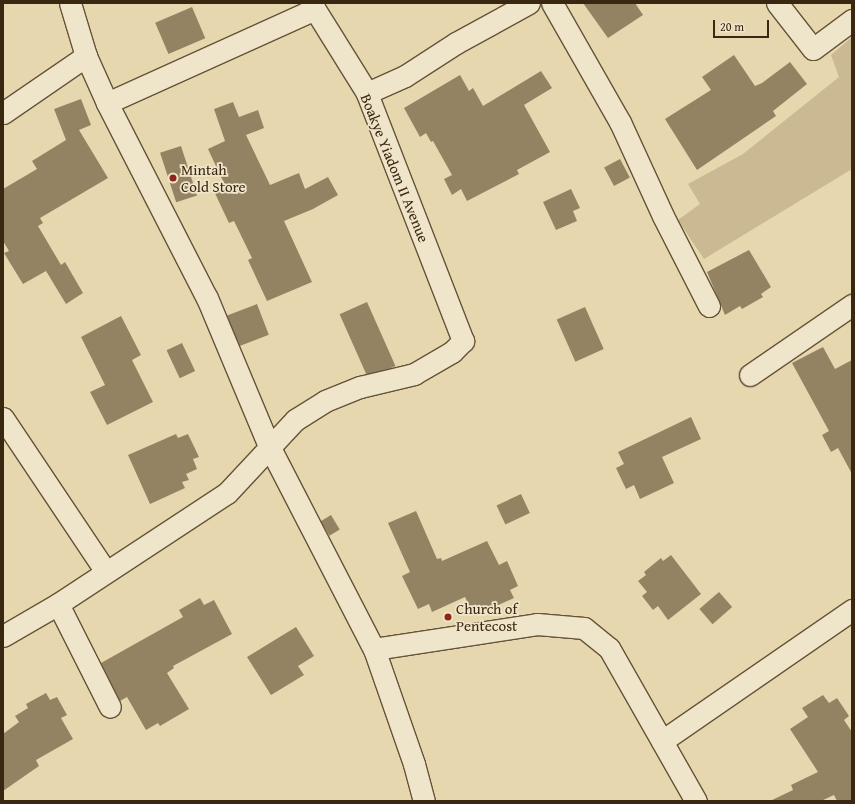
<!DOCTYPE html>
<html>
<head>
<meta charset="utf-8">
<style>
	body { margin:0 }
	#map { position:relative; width:855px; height:804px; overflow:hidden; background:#e7d7ae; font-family:"Gentium Book Plus",serif }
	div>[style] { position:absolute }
	.green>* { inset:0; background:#cab993 }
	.building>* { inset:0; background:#948363; transform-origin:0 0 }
	.roads { filter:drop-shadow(1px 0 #655338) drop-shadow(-1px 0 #655338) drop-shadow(0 1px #655338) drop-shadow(0 -1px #655338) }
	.minor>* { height:21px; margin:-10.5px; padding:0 10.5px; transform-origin:10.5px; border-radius:10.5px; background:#efe5ca }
	.dots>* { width:11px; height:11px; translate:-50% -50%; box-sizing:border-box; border:2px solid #efe5ca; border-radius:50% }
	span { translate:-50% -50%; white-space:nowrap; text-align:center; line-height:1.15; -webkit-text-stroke:3.5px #efe5ca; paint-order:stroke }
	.street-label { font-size:15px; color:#3a2711 }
	.poi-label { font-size:15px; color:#3a2711 }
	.left { translate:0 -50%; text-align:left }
	.frame { position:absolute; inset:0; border:4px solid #3a2711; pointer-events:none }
	.scale { position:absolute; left:713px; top:20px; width:56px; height:18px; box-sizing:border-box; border:2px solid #3a2711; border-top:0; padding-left:5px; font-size:12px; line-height:14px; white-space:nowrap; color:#3a2711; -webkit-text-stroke:3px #efe5ca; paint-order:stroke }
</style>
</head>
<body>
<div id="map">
	<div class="green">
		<i style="clip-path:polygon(852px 37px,852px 169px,704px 259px,678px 220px,700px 204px,688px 184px,743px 154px,839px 77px,831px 55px)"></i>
	</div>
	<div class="building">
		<i style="clip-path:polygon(583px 3px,635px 3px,643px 15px,608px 38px)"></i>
		<i style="left:192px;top:7px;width:34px;height:40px;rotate:67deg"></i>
		<i style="clip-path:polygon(734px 55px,755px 86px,762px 83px,790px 62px,807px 84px,773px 111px,776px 116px,697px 170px,665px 119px,711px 90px,702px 77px)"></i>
		<i style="clip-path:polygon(541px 71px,552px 88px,524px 105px,550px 152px,517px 170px,519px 174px,467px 201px,461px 189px,452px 195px,444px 179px,452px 175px,433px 141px,431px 142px,426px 133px,420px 137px,404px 108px,460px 75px,469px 91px,473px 88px,483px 106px)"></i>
		<i style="clip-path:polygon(81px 99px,91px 125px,79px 130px,108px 178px,40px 218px,43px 223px,38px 226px,61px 265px,65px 262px,83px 293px,66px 304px,46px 271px,23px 284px,4px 253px,9px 251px,3px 241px,3px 189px,37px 169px,32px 161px,66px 140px,54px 109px)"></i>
		<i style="clip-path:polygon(233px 102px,239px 117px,258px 110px,264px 128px,246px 135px,270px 185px,299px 173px,305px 189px,328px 177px,338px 195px,313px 209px,284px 221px,312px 282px,267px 301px,248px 260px,252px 258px,234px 221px,229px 223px,212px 187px,223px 181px,208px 149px,225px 141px,214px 109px)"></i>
		<i style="left:181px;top:146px;width:52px;height:22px;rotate:72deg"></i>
		<i style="left:620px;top:159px;width:21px;height:18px;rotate:62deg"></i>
		<i style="clip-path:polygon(571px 189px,580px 208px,573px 211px,577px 221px,556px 230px,543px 202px)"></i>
		<i style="clip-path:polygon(749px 250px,771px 287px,761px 294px,763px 297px,742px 309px,740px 306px,725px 315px,707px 272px)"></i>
		<i style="left:367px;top:302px;width:70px;height:30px;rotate:66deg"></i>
		<i style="left:257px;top:304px;width:33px;height:32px;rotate:69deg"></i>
		<i style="left:585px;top:307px;width:46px;height:31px;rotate:66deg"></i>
		<i style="clip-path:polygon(121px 316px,141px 355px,132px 360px,153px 402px,107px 425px,90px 392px,105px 385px,81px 337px)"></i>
		<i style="left:182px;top:343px;width:31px;height:17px;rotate:65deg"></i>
		<i style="clip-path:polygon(823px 347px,835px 369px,852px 360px,852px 474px,838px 448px,831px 452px,822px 435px,829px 431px,792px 363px)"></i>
		<i style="clip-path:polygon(691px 417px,701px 439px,662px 457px,674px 483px,640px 499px,634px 485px,626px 489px,616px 468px,624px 464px,618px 452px)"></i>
		<i style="clip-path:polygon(176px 434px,178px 438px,188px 434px,199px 457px,193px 459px,197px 469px,186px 474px,189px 480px,182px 482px,185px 488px,150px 504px,128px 455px)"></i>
		<i style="left:521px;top:494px;width:21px;height:27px;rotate:65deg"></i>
		<i style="clip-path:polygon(416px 511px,437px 559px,441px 558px,442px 561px,487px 541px,499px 565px,507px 561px,518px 586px,510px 590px,514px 598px,474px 616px,465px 597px,432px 612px,429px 604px,418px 609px,402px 576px,410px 572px,388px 523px)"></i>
		<i style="left:331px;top:515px;width:17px;height:12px;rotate:59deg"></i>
		<i style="clip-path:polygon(671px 555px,701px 594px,668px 620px,658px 606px,653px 610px,642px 596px,647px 592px,638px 581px,646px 575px,644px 572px,661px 558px,663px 561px)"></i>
		<i style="left:719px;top:592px;width:20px;height:26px;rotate:49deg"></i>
		<i style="clip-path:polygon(200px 598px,204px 605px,214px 600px,232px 634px,173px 666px,174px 668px,167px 673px,189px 709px,160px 726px,158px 723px,146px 730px,127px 697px,120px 701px,101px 663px,183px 617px,179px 610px)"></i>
		<i style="clip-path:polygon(296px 627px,314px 656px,298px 666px,304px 675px,271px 695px,247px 657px)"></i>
		<i style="clip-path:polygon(46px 693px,50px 700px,57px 697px,67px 715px,61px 718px,73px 739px,36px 760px,39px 766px,3px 791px,3px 734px,19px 722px,15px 716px,28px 708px,26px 704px)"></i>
		<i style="clip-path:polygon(823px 695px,829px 703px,837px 698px,849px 716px,844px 720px,852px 732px,852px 801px,837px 801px,834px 795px,821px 801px,770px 801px,793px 790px,791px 785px,818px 772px,790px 729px,808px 717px,802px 708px)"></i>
	</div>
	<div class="roads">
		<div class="minor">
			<i style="left:70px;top:3px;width:55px;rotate:73.2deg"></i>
			<i style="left:86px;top:56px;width:51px;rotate:65.9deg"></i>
			<i style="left:107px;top:103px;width:219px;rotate:62.9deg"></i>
			<i style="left:207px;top:298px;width:160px;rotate:67.3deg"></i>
			<i style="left:269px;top:446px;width:229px;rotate:62.7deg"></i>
			<i style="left:374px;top:649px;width:122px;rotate:70.8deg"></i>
			<i style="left:414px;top:764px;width:38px;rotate:75deg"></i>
			<i style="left:552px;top:3px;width:137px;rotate:60.3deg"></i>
			<i style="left:620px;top:122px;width:103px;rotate:65.4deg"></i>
			<i style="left:663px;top:216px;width:101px;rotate:62.9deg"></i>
			<i style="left:777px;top:3px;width:58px;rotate:52deg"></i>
			<i style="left:813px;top:49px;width:49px;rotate:-36.6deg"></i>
			<i style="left:367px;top:93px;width:42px;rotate:-24.1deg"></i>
			<i style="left:405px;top:76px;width:61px;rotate:-32.9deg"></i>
			<i style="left:456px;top:43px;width:83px;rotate:-28.7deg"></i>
			<i style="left:107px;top:103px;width:228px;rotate:-24.3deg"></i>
			<i style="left:3px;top:113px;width:101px;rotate:-34.5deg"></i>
			<i style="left:750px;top:375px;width:124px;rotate:-34.5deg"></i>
			<i style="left:3px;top:418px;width:185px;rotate:56.2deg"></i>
			<i style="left:58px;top:604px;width:115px;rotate:63.2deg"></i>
			<i style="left:3px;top:636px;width:64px;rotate:-30.2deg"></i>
			<i style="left:58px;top:604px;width:202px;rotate:-33.3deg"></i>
			<i style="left:227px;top:493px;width:100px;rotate:-47deg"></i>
			<i style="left:295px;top:420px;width:36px;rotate:-32deg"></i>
			<i style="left:325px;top:401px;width:38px;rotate:-22deg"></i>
			<i style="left:360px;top:387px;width:56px;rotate:-13.5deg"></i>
			<i style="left:414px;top:374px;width:44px;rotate:-30.1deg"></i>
			<i style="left:452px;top:352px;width:16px;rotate:-45deg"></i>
			<i style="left:463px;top:341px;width:266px;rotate:-111.2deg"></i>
			<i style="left:367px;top:93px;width:106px;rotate:-121.9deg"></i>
			<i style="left:374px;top:649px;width:165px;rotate:-8.7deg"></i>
			<i style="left:537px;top:624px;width:47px;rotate:4.9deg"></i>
			<i style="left:584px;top:628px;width:32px;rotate:39deg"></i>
			<i style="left:609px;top:648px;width:176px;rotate:60.4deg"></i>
			<i style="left:662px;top:741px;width:231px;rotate:-34.6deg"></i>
		</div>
	</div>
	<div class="dots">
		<i style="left:173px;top:178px;background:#8f2418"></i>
		<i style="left:448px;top:617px;background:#8f2418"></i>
	</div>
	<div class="street-label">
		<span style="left:395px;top:168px;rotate:68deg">Boakye Yiadom II Avenue</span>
	</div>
	<div class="poi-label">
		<span class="left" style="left:181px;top:178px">Mintah<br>Cold Store</span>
		<span class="left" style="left:456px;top:617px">Church of<br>Pentecost</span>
	</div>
	<div class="frame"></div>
	<div class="scale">20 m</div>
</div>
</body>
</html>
